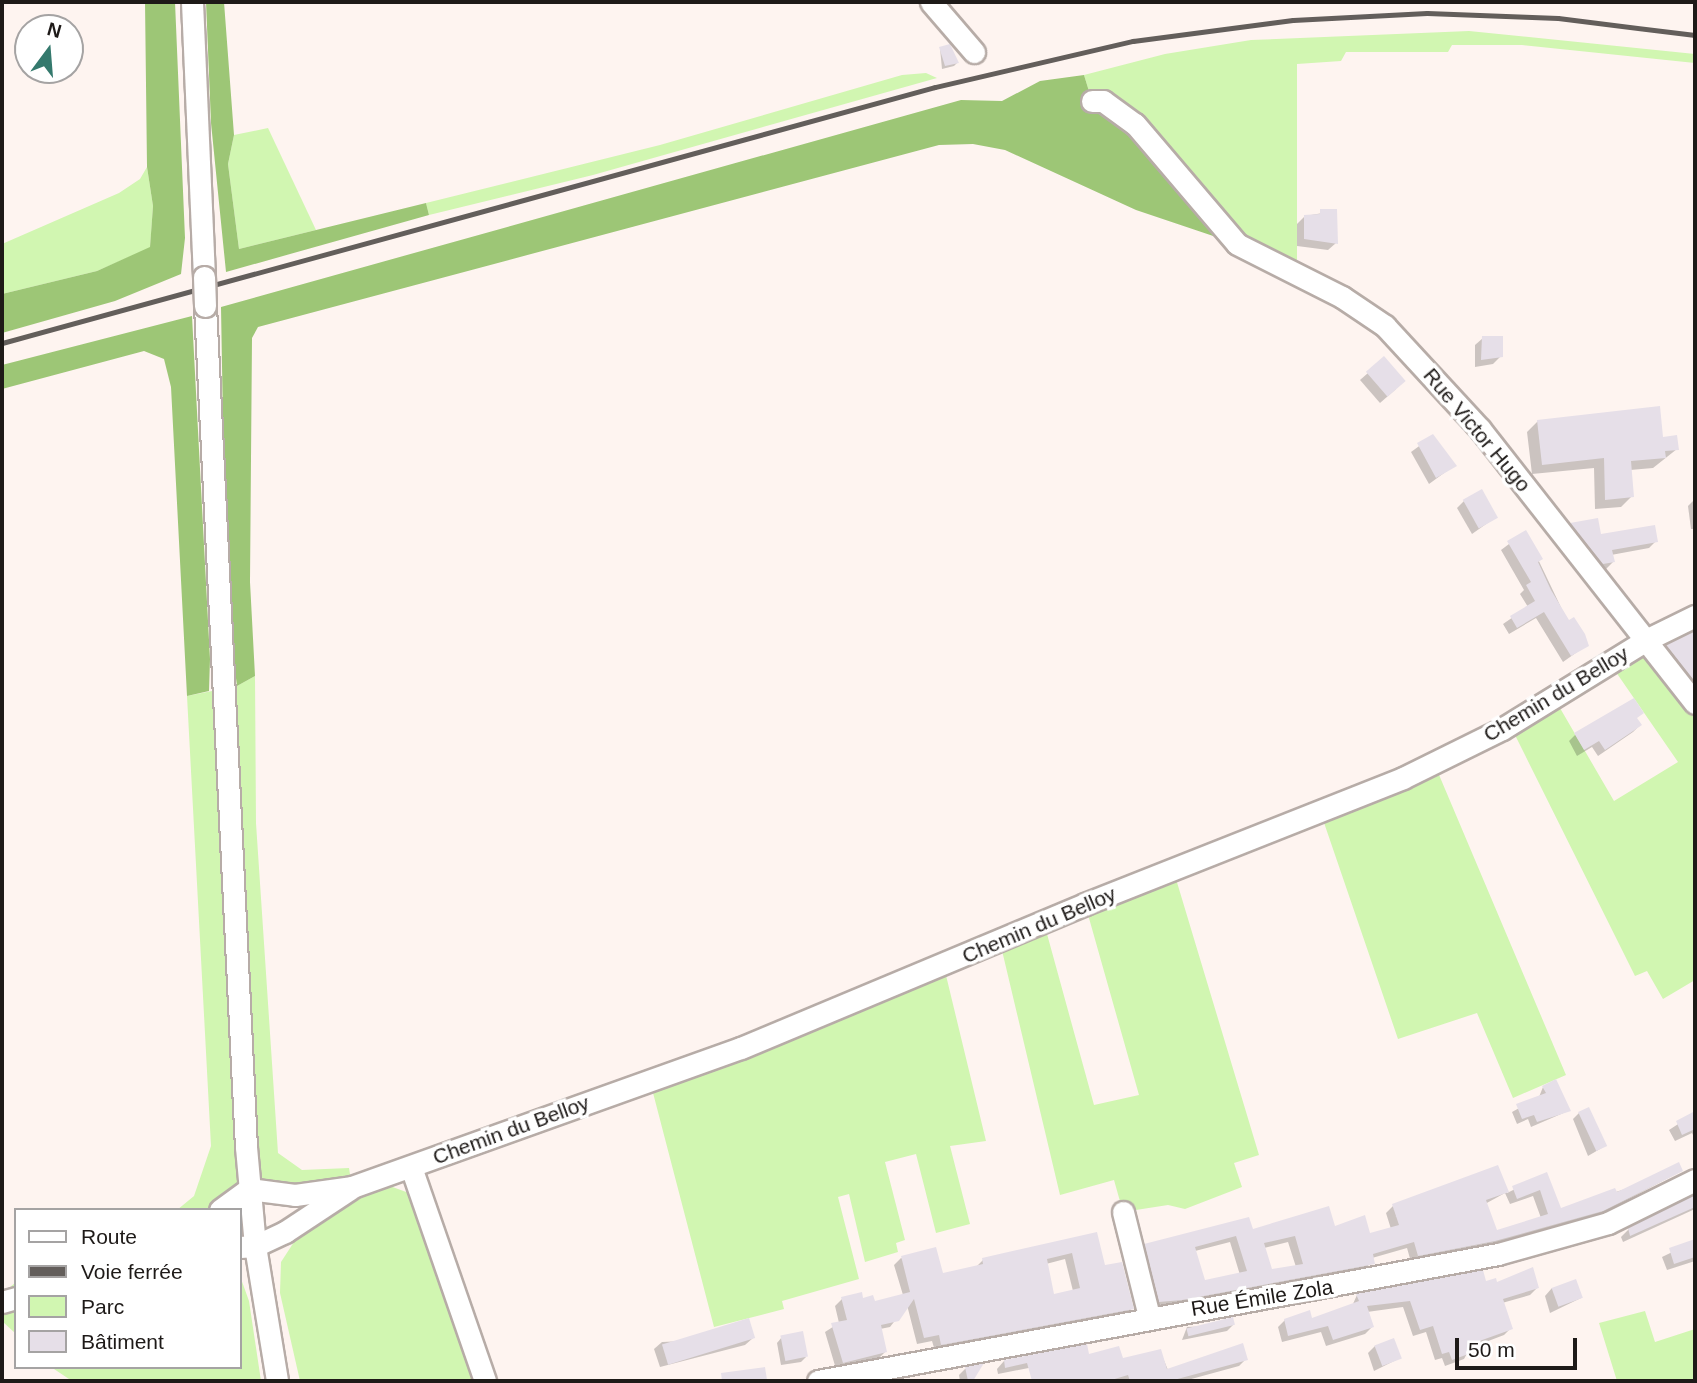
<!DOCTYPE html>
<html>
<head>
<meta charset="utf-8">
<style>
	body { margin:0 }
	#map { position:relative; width:1697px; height:1383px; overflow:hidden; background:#fef4f0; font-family:Helvetica,sans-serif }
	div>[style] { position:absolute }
	.green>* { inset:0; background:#d1f6b1 }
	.forest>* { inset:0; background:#9dc676 }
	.shadow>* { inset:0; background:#0003 }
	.building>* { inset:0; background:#e6dfe8; transform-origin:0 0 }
	.roads { filter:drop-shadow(2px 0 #b7aca7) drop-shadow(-2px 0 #b7aca7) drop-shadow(0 2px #b7aca7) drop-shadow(0 -2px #b7aca7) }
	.minor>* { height:21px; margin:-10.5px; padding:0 10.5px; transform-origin:10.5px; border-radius:10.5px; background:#fff }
	.rail>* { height:5px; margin:-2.5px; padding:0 2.5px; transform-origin:2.5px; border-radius:2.5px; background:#635e5b }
	.bridges { filter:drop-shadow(2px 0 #b7aca7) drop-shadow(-2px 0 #b7aca7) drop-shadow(0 2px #b7aca7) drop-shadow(0 -2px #b7aca7) }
	.minor-bridge>* { height:21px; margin:-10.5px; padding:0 10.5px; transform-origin:10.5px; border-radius:10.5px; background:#fff }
	span { translate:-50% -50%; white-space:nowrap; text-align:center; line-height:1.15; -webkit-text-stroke:7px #fff; paint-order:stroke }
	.street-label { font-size:21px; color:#1e1a18 }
	.frame { position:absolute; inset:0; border:4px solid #1e1a18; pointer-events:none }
	.legend { position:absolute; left:14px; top:1208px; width:228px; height:161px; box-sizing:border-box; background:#fff; border:2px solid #a5a3a3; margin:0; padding:9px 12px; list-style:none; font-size:21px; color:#1e1a18 }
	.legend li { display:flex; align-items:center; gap:14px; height:35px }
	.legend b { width:35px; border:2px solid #a5a3a3 }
	.north { position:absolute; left:14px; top:14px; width:70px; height:70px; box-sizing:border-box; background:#fff; border:2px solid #a5a3a3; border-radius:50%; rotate:16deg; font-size:19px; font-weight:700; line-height:28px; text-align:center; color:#1e1a18 }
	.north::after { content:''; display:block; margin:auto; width:24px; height:32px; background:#34796d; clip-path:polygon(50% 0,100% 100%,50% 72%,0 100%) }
	.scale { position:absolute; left:1455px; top:1338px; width:122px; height:32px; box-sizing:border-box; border:4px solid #1e1a18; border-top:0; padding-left:9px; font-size:21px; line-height:24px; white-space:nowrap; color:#1e1a18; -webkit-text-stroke:5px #fff; paint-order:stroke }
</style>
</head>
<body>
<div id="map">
	<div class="green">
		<i style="clip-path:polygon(1469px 31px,1695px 54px,1695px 63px,1522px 45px,1452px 45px,1448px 52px,1346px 52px,1341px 61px,1297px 64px,1297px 274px,1272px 263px,1092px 101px,1084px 75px,1165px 54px,1251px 40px)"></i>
		<i style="clip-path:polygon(926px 73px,937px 78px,593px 175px,429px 215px,426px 203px,660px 145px,902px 75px)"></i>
		<i style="clip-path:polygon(268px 128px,316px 230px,239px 249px,228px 164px,234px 135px)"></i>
		<i style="clip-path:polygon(147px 167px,153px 206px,150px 248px,97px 271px,2px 294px,2px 244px,119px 193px,140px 179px)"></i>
		<i style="clip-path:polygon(1646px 640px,1695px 703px,1695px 980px,1663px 999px,1647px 971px,1635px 976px,1513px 731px,1553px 696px,1614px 801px,1678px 762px,1609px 662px)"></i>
		<i style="clip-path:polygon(255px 676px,256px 823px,278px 1153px,302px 1170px,349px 1168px,352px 1187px,249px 1189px,220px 1210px,177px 1210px,194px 1196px,211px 1146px,187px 696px,237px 686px)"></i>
		<i style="clip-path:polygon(1434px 763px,1566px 1075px,1513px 1098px,1477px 1013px,1398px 1039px,1320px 811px)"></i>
		<i style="clip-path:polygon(1173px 869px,1259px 1155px,1234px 1163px,1242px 1187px,1185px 1209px,1168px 1205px,1123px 1212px,1114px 1180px,1060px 1195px,1000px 942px,1044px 923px,1094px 1105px,1139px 1095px,1085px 904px)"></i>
		<i style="clip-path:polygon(944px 967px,986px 1141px,950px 1146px,970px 1224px,936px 1233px,916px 1154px,885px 1162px,905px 1240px,896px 1243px,898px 1252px,865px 1262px,849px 1194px,838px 1197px,859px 1279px,782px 1301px,784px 1309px,714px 1327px,652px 1089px)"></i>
		<i style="clip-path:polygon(387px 1185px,409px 1193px,485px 1381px,300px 1381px,280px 1293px,281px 1262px,294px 1242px,346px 1205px)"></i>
		<i style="clip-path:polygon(240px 1276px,249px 1301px,261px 1381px,72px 1381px,51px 1367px,240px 1367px)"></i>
		<i style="clip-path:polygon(16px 1282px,16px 1334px,2px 1321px,2px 1294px)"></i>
		<i style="clip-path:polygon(1645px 1311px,1655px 1342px,1695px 1329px,1695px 1381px,1617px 1381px,1599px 1323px)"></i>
	</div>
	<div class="forest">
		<i style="clip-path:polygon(145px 2px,175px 2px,185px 238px,181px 274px,115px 301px,2px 333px,2px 294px,97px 271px,150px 247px,153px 206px,147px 167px)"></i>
		<i style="clip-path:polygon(206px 2px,224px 2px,234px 135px,228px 164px,239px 249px,426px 203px,429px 215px,226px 272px,211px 123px)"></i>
		<i style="clip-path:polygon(1084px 75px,1092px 101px,1103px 101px,1237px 244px,1136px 210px,1005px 150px,973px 144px,939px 145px,258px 327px,252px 338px,250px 582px,255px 676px,237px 686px,226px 600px,221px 307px,961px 100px,1002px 101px,1040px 81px)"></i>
		<i style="clip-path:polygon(192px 316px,210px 659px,209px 691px,187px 696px,171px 387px,164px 359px,144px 351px,2px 389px,2px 365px)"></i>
	</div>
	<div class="shadow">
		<i style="clip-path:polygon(940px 48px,957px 63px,954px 66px,942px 69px)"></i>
		<i style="clip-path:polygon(1335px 211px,1336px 243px,1328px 250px,1297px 246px,1297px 224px,1305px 216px)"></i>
		<i style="clip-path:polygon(1483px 338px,1501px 356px,1493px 364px,1475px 367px,1475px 345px)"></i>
		<i style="clip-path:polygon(1368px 373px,1396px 389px,1380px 403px,1360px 380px)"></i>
		<i style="clip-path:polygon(1538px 421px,1661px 439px,1677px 449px,1653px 468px,1630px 470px,1632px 496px,1621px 507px,1595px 509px,1594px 468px,1532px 474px,1527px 432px)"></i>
		<i style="clip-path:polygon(1433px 436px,1455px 465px,1429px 484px,1411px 452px)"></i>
		<i style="clip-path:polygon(1695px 499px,1695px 529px,1691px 529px,1688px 506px)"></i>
		<i style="clip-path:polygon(1464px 501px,1496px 517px,1472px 534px,1457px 508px)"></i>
		<i style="clip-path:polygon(1571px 524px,1599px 537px,1656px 541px,1649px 548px,1611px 555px,1613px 562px,1606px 569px,1595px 570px,1564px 531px)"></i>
		<i style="clip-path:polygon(1525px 532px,1568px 622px,1587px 645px,1563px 662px,1536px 618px,1509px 634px,1503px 624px,1528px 607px,1520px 594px,1524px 590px,1501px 550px)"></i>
		<i style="clip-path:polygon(1695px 634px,1695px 700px,1659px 654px)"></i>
		<i style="clip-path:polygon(1636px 719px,1640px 725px,1633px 732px,1598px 756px,1592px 747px,1577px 756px,1569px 741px,1576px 734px)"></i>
		<i style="clip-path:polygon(1543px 1087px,1568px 1111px,1531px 1127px,1528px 1119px,1517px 1124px,1512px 1112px,1539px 1097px)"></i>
		<i style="clip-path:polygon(1579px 1113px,1605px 1146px,1588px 1156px,1573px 1119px)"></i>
		<i style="clip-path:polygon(1695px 1113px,1695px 1139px,1692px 1133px,1675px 1141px,1669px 1130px)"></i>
		<i style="clip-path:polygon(evenodd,1497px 1167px,1507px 1193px,1546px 1174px,1560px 1210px,1681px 1171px,1595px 1217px,1487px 1248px,1411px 1262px,1407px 1248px,1372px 1258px,1366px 1270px,1152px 1308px,1138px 1252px,1145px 1245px,1251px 1231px,1334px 1228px,1369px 1235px,1391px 1229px,1386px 1213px,1393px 1206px,1497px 1167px,1505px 1193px,1510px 1204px,1533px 1196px,1541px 1218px,1495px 1232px,1485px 1204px,1505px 1193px,1497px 1167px,1230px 1242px,1240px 1275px,1204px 1282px,1195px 1251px,1230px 1242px,1497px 1167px,1288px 1242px,1296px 1267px,1271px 1271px,1264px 1248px,1288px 1242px)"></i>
		<i style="clip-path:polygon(1695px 1194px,1695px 1209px,1623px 1242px,1621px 1237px,1629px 1229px)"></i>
		<i style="clip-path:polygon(evenodd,1096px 1234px,1103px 1267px,1132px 1308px,1125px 1315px,935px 1351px,932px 1341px,917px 1344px,907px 1305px,890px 1327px,880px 1329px,886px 1351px,879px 1358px,836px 1369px,825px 1332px,839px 1323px,835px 1306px,842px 1299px,873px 1303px,903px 1295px,894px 1265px,901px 1258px,942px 1275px,976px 1267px,983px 1260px,1096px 1234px,1065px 1259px,1073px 1291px,1053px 1296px,1046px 1264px,1065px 1259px)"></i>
		<i style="clip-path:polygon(1695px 1241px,1695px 1261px,1667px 1270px,1662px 1257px)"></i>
		<i style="clip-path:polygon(1485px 1283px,1537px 1288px,1530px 1295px,1502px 1303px,1511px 1328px,1504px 1335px,1470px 1348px,1464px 1359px,1445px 1366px,1442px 1358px,1435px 1360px,1426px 1332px,1413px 1336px,1403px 1307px,1367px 1312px,1372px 1327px,1365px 1334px,1326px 1346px,1321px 1332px,1282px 1342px,1278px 1327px,1285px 1320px,1311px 1320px,1352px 1306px,1357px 1295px)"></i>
		<i style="clip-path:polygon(1552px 1288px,1581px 1298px,1550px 1313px,1545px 1296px)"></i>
		<i style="clip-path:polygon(1233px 1325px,1227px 1331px,1182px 1340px,1187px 1327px)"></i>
		<i style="clip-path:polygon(782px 1337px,806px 1357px,801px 1362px,781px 1365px,777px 1343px)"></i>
		<i style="clip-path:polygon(753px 1338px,745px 1345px,660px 1367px,654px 1349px,662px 1342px)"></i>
		<i style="clip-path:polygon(1375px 1346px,1400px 1358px,1374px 1371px,1368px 1353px)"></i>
		<i style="clip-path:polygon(1160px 1351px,1168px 1370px,1246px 1359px,1239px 1366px,1184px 1381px,1064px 1381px)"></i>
		<i style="clip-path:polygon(1079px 1358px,998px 1374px,997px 1369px,1004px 1361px)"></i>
		<i style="clip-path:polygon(980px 1366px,971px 1381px,960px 1381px,959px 1375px,965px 1369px)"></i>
		<i style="clip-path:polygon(764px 1369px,766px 1381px,736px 1381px,735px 1378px)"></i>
	</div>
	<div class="building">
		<i style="clip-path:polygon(950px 44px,959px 63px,945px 66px,939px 47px)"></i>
		<i style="clip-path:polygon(1320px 209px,1337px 209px,1338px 244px,1304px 239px,1304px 215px,1320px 214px)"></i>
		<i style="clip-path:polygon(1482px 336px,1503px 336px,1503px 357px,1481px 360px)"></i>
		<i style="left:1384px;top:356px;width:33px;height:24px;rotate:49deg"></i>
		<i style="clip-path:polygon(1660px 406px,1663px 437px,1677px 435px,1679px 450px,1665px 451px,1666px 458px,1631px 461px,1634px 497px,1605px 500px,1604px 458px,1542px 465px,1537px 420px)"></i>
		<i style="clip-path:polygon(1433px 434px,1457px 466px,1436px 478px,1417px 443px)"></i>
		<i style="left:1482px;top:489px;width:33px;height:22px;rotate:61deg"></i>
		<i style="clip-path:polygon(1598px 518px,1601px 534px,1655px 525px,1658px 542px,1612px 550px,1615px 562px,1603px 564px,1570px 523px)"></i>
		<i style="clip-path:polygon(1526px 530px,1543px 559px,1538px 562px,1551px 590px,1569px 620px,1574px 617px,1585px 634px,1589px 646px,1571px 656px,1544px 612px,1517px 628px,1510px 616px,1535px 601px,1526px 585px,1531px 582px,1507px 541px)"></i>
		<i style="clip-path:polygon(1695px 630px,1695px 682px,1666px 645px)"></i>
		<i style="clip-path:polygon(1634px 698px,1644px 713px,1637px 718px,1642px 725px,1605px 750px,1599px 741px,1584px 750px,1574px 733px)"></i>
		<i style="clip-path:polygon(1556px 1079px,1571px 1111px,1537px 1122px,1534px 1115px,1522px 1119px,1516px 1104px,1546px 1093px,1542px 1086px)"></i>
		<i style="left:1589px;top:1107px;width:43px;height:12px;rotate:65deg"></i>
		<i style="clip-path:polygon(1695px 1111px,1695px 1129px,1682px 1135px,1676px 1121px)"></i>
		<i style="clip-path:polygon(evenodd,1679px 1162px,1683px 1171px,1603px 1211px,1495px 1241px,1418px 1256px,1414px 1242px,1373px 1254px,1375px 1264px,1182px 1300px,1159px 1302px,1144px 1244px,1249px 1217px,1253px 1229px,1329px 1206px,1335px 1226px,1365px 1215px,1370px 1233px,1399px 1225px,1392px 1204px,1498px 1165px,1509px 1192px,1486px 1200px,1497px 1230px,1548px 1214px,1540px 1190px,1517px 1199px,1512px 1186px,1547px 1172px,1561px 1208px,1615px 1188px,1617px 1192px,1679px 1162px,1236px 1236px,1247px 1271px,1205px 1280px,1195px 1247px,1236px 1236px,1679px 1162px,1295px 1236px,1303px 1264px,1272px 1269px,1264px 1243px,1295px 1236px)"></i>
		<i style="clip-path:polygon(1694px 1195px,1695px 1207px,1630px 1236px,1628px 1228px)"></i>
		<i style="clip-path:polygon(evenodd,1097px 1232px,1105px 1265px,1122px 1262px,1134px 1309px,941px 1345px,939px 1335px,924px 1338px,914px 1299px,899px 1321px,881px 1325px,887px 1352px,843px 1363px,831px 1323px,847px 1320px,841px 1297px,862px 1292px,863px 1298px,873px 1295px,875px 1301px,910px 1292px,901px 1256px,936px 1247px,943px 1273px,983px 1264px,982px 1258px,1097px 1232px,1072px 1253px,1080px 1288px,1054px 1294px,1047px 1259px,1072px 1253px)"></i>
		<i style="clip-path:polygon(1695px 1239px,1695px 1257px,1674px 1264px,1669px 1248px)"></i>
		<i style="clip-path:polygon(1533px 1267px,1539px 1288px,1503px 1299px,1513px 1329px,1471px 1344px,1474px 1352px,1452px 1360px,1449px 1352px,1442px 1354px,1433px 1326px,1420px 1330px,1410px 1301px,1367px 1306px,1374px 1327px,1333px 1340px,1328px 1326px,1288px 1336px,1284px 1319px,1310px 1310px,1312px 1318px,1359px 1301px,1356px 1294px,1483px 1270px,1486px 1281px,1496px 1278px,1497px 1282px)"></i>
		<i style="left:1576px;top:1279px;width:20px;height:26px;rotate:70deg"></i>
		<i style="left:1233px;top:1317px;width:8px;height:48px;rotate:76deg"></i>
		<i style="left:749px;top:1318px;width:21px;height:91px;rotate:73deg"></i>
		<i style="left:803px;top:1331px;width:26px;height:23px;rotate:79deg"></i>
		<i style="left:1394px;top:1338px;width:22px;height:21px;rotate:69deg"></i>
		<i style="clip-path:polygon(1243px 1343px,1248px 1360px,1170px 1381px,1130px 1381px,1128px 1375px,1108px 1381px,1032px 1381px,1027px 1363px,1005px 1368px,1004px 1360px,1087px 1344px,1089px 1354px,1119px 1346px,1123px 1358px,1161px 1349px,1167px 1369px)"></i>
		<i style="clip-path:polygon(984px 1363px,973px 1381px,968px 1381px,965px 1367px)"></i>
		<i style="clip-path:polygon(765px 1367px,767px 1380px,722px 1381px,721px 1373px)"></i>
	</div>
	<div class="roads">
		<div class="minor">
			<i style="left:192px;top:2px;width:275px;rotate:87.5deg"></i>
			<i style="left:931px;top:2px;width:66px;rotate:49.3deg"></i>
			<i style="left:1092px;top:101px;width:11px"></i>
			<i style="left:1103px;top:101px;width:39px;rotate:36deg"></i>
			<i style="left:1135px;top:124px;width:157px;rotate:49.6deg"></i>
			<i style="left:1237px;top:244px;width:118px;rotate:26.8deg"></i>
			<i style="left:1342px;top:297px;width:52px;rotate:34deg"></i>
			<i style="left:1385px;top:326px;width:140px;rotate:47.3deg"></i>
			<i style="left:1480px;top:429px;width:348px;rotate:51.9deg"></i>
			<i style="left:205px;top:306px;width:842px;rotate:87.21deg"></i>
			<i style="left:246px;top:1147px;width:99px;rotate:84.8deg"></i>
			<i style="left:255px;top:1246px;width:137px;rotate:80.7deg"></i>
			<i style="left:411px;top:1167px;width:226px;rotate:70.9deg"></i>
			<i style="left:249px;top:1189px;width:46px;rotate:7.4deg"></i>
			<i style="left:295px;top:1195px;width:58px;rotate:-8deg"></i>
			<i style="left:352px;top:1187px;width:413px;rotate:-19.7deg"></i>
			<i style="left:741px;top:1048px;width:373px;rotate:-22.7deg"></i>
			<i style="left:1085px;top:904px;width:342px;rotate:-21.6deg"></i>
			<i style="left:1403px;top:778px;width:110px;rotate:-26.3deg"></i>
			<i style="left:1502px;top:729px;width:169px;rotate:-31.7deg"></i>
			<i style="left:1646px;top:640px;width:55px;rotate:-26.1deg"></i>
			<i style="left:220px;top:1210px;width:36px;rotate:-36deg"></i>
			<i style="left:1123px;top:1212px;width:107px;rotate:76deg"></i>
			<i style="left:240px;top:1247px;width:15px;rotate:-4deg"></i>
			<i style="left:255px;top:1246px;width:33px;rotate:-25deg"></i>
			<i style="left:285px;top:1232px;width:78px;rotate:-33.5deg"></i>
			<i style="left:2px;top:1302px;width:15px;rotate:-16deg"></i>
			<i style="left:818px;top:1381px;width:692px;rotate:-10.58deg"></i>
			<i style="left:1498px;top:1254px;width:114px;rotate:-15.7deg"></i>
			<i style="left:1608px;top:1223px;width:97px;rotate:-26.3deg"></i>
		</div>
	</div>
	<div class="rail">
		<i style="left:2px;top:343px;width:967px;rotate:-15.34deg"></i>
		<i style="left:935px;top:87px;width:203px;rotate:-13.1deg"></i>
		<i style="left:1133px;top:41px;width:161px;rotate:-7.5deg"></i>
		<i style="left:1293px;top:20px;width:134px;rotate:-3deg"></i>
		<i style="left:1427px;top:13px;width:131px;rotate:2.2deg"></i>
		<i style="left:1558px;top:18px;width:138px;rotate:7.1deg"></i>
	</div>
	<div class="bridges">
		<div class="minor-bridge">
			<i style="left:204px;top:277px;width:29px;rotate:88deg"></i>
		</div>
	</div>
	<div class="street-label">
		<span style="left:1477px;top:430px;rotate:50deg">Rue Victor Hugo</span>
		<span style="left:1556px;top:694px;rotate:-31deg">Chemin du Belloy</span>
		<span style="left:1039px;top:925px;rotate:-23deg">Chemin du Belloy</span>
		<span style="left:511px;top:1130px;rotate:-20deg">Chemin du Belloy</span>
		<span style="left:1262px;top:1298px;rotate:-9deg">Rue Émile Zola</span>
	</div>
	<div class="frame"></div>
	<ul class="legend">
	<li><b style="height:9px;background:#fff"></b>Route</li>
	<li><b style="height:9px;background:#635e5b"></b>Voie ferrée</li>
	<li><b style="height:19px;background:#d1f6b1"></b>Parc</li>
	<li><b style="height:19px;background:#e6dfe8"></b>Bâtiment</li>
	</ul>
	<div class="north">N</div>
	<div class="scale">50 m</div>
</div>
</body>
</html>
